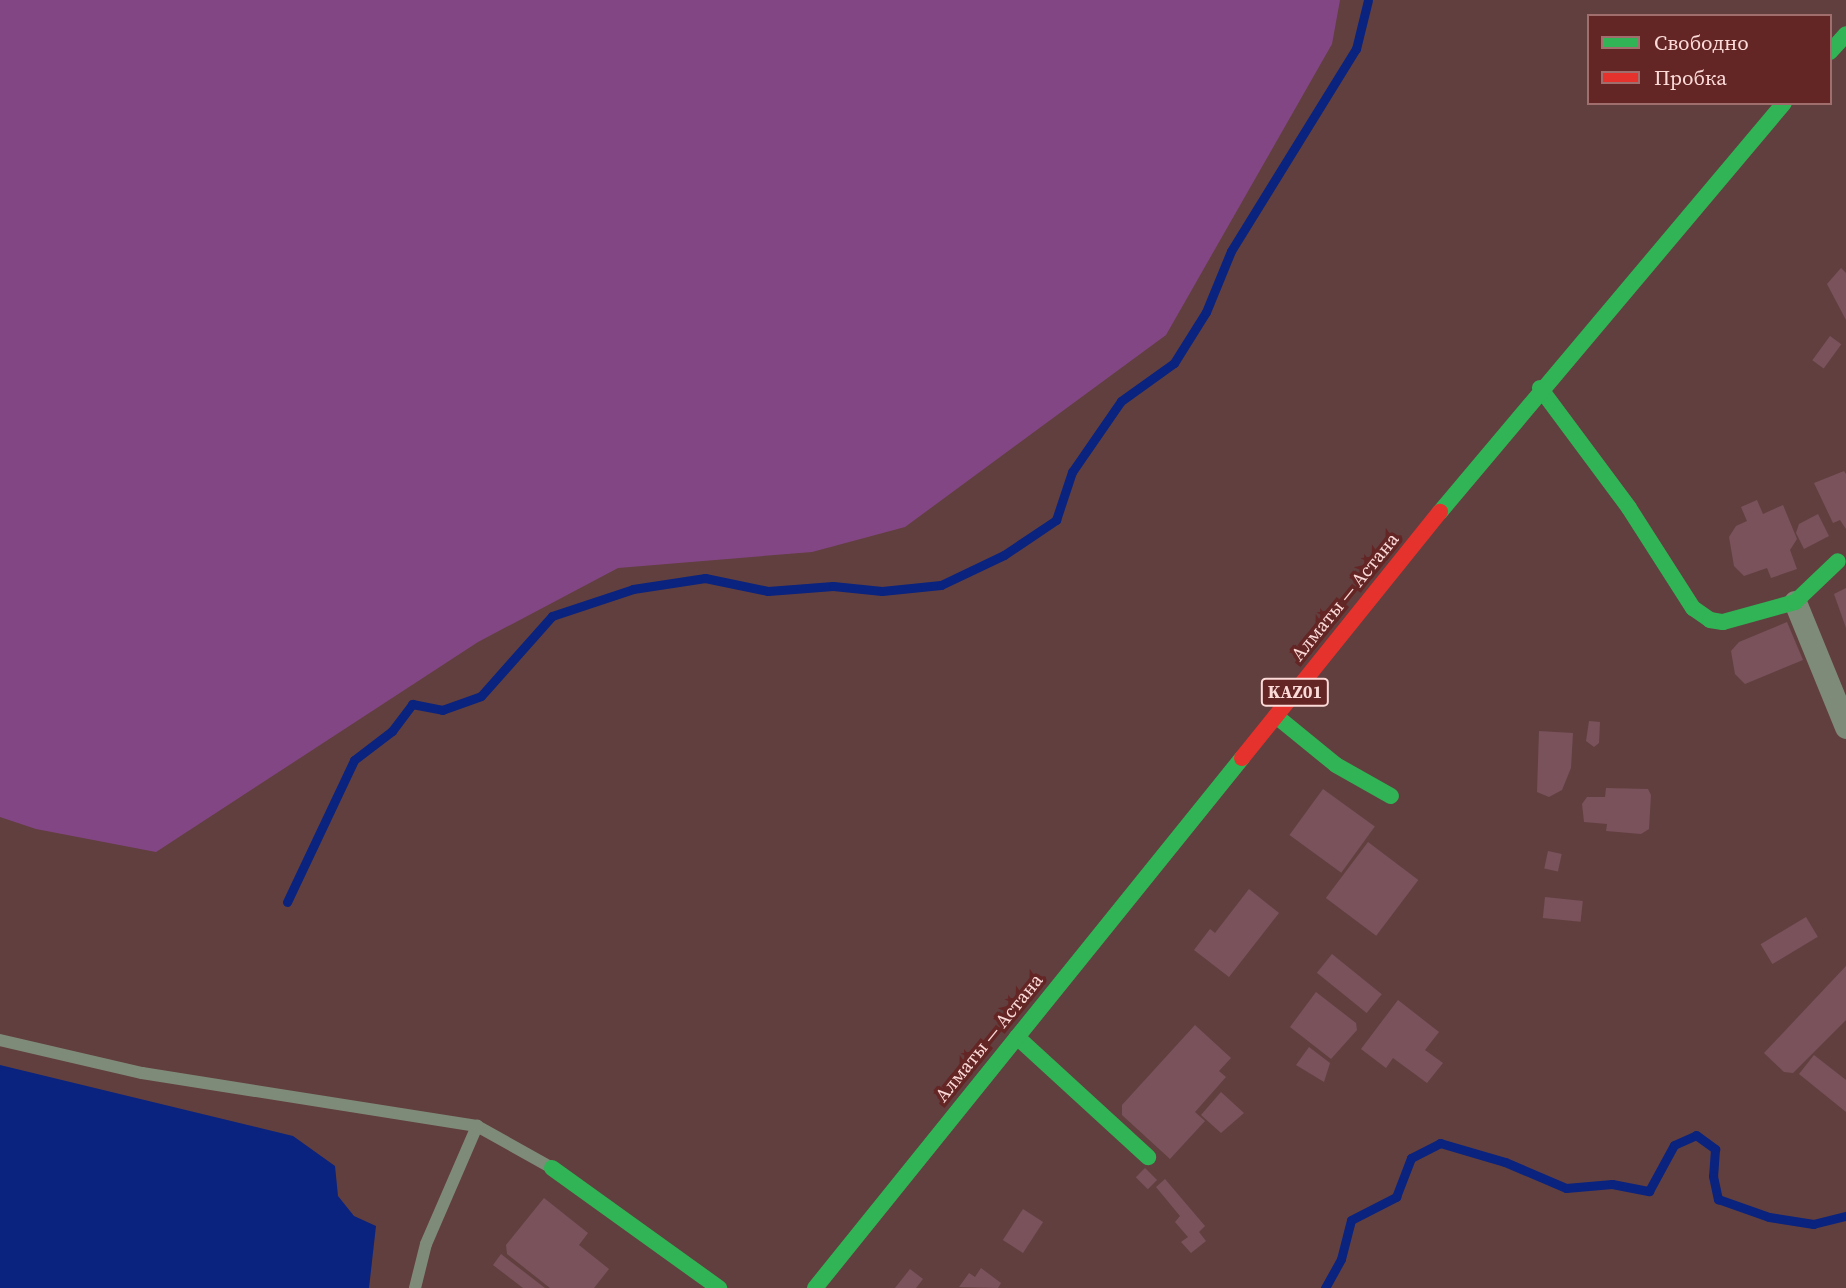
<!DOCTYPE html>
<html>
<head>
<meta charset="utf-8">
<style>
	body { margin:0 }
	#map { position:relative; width:1846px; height:1288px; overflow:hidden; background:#613f3f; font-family:"Source Serif 4",serif }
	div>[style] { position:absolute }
	.green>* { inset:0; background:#834685 }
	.water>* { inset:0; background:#09237f }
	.stream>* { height:9px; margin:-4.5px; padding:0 4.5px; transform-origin:4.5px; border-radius:4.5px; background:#09237f }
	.building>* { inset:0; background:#7a525b; transform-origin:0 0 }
	.lane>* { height:12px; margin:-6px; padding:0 6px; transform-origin:6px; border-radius:6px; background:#7f8b79 }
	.street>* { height:23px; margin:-11.5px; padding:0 11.5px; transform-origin:11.5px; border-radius:11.5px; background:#7f8b79 }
	.fast>* { height:16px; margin:-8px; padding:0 8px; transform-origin:8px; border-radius:8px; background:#30b455 }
	.jam>* { height:16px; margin:-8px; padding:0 8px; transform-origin:8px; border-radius:8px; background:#e5322d }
	span { translate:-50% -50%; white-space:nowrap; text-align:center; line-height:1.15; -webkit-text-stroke:7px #642625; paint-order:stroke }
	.shield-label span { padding:2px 5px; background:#642625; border:2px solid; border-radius:5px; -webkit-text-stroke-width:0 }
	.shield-label { font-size:18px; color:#fbdad8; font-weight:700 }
	.street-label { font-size:19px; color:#fbdad8 }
	.legend { position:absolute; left:1587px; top:14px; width:245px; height:91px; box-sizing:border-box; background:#642625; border:2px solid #a06e6d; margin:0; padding:9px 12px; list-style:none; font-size:21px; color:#fbdad8 }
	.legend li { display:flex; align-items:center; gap:14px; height:35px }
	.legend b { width:35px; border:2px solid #a06e6d }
</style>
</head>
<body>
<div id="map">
	<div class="green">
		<i style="clip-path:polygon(0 0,1340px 0,1332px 44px,1166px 335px,905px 527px,812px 552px,618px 568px,478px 642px,156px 852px,36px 829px,0 817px)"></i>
	</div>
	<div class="water">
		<i style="clip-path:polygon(0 1065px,293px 1136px,335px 1166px,338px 1196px,354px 1216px,376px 1226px,369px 1288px,0 1288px)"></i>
	</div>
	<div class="stream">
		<i style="left:287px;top:902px;width:157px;rotate:-64.7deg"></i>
		<i style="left:354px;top:760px;width:48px;rotate:-37.3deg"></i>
		<i style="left:392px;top:731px;width:34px;rotate:-53deg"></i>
		<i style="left:412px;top:704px;width:31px;rotate:11deg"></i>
		<i style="left:442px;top:710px;width:41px;rotate:-19.7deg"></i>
		<i style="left:481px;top:696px;width:107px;rotate:-48.4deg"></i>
		<i style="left:552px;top:616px;width:85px;rotate:-18.4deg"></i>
		<i style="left:633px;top:589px;width:73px;rotate:-8.7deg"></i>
		<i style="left:705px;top:578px;width:64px;rotate:11.7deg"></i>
		<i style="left:768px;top:591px;width:65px;rotate:-4.4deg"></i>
		<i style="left:833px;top:586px;width:49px;rotate:5.8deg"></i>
		<i style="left:882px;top:591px;width:59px;rotate:-5.8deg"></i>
		<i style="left:941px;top:585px;width:70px;rotate:-25.5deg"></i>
		<i style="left:1004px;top:555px;width:63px;rotate:-33.9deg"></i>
		<i style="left:1056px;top:520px;width:51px;rotate:-71.6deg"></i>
		<i style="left:1072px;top:472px;width:86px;rotate:-55.4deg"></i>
		<i style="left:1121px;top:401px;width:65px;rotate:-35.6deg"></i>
		<i style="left:1174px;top:363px;width:60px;rotate:-57.9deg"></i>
		<i style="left:1206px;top:312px;width:66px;rotate:-67.7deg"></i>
		<i style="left:1231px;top:251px;width:238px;rotate:-58.3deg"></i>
		<i style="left:1356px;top:49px;width:50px;rotate:-76.2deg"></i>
		<i style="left:1325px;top:1288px;width:33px;rotate:-61deg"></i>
		<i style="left:1341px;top:1259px;width:40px;rotate:-75.6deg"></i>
		<i style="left:1351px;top:1220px;width:51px;rotate:-27.1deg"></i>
		<i style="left:1396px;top:1197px;width:42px;rotate:-69deg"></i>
		<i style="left:1411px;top:1158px;width:33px;rotate:-27deg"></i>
		<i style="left:1440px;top:1143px;width:68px;rotate:16.3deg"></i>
		<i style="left:1505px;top:1162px;width:66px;rotate:23.1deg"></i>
		<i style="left:1566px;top:1188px;width:46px;rotate:-5deg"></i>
		<i style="left:1612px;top:1184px;width:38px;rotate:11deg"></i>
		<i style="left:1649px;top:1191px;width:52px;rotate:-61.5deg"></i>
		<i style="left:1674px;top:1145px;width:24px;rotate:-24deg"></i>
		<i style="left:1696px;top:1135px;width:24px;rotate:36deg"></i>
		<i style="left:1715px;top:1149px;width:27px;rotate:94deg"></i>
		<i style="left:1713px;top:1176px;width:24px;rotate:78deg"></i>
		<i style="left:1718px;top:1199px;width:54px;rotate:19.4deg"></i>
		<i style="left:1769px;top:1217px;width:45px;rotate:9deg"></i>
		<i style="left:1813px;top:1224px;width:34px;rotate:-14deg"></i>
	</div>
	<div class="building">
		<i style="clip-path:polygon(1841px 268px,1846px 273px,1846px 320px,1827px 284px)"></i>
		<i style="left:1830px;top:336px;width:14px;height:30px;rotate:36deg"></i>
		<i style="clip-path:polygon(1844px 471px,1846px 474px,1846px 529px,1840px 520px,1833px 523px,1814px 483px)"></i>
		<i style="clip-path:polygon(1757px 500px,1763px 514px,1783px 505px,1797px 539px,1790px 550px,1797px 569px,1771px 578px,1767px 568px,1744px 576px,1734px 566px,1729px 537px,1736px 526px,1747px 521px,1741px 507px)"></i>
		<i style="clip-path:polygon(1818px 514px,1829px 536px,1804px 549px,1796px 533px,1799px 524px)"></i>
		<i style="clip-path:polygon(1846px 588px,1846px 628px,1834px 594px)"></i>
		<i style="clip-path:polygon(1787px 622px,1803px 660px,1745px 684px,1735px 674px,1731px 651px,1739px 642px)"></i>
		<i style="clip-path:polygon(1589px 721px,1600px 722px,1599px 743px,1594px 747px,1586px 741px)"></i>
		<i style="clip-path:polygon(1539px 731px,1573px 733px,1571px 768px,1562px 790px,1549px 797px,1537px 792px)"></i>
		<i style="clip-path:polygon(1606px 788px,1648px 789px,1651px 795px,1649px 829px,1641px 834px,1606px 831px,1607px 824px,1584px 822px,1582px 804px,1587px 797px,1605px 797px)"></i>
		<i style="left:1323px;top:789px;width:64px;height:57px;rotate:36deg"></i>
		<i style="left:1368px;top:842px;width:63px;height:70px;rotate:37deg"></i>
		<i style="left:1548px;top:851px;width:14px;height:18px;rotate:12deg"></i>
		<i style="clip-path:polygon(1249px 889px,1279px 913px,1229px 977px,1194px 950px,1210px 929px,1215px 933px)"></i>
		<i style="left:1545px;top:897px;width:38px;height:21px;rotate:6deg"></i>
		<i style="left:1806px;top:917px;width:23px;height:53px;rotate:59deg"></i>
		<i style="left:1332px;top:954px;width:64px;height:24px;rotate:39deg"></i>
		<i style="clip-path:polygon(1846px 966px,1846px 1020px,1793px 1073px,1784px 1072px,1764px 1053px)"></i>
		<i style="clip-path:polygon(1316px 992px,1356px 1023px,1357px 1030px,1331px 1059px,1290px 1027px)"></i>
		<i style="clip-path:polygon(1398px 1000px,1439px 1032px,1425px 1050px,1443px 1063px,1427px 1083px,1393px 1058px,1386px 1068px,1361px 1049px)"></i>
		<i style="clip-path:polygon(1195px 1025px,1231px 1058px,1219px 1071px,1226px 1077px,1195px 1112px,1205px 1121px,1170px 1159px,1122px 1115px,1122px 1105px)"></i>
		<i style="clip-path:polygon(1309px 1047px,1330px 1063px,1324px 1082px,1296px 1065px)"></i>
		<i style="clip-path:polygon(1814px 1055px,1846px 1080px,1846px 1112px,1799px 1074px)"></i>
		<i style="clip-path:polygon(1221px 1092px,1244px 1113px,1221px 1133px,1201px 1115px)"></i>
		<i style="left:1145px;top:1168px;width:17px;height:13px;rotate:45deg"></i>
		<i style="clip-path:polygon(1165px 1179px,1205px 1226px,1199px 1232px,1206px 1241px,1191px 1253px,1181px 1242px,1188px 1237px,1175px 1222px,1180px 1216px,1156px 1187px)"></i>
		<i style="clip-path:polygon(544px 1198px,588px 1233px,579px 1245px,609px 1269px,594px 1288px,550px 1288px,507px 1254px,506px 1245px)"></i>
		<i style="left:1023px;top:1209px;width:24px;height:37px;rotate:33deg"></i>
		<i style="clip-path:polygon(501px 1254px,545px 1288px,523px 1288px,493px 1265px)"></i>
		<i style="clip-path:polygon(981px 1268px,1001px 1283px,998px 1288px,959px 1287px,969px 1273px,975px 1277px)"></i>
		<i style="clip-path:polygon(910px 1269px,923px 1279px,916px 1288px,895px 1288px)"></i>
	</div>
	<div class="lane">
		<i style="left:0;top:1040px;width:146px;rotate:13.1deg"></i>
		<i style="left:142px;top:1073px;width:339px;rotate:9deg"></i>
		<i style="left:477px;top:1126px;width:86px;rotate:29.2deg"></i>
		<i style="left:415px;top:1288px;width:45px;rotate:-76deg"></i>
		<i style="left:426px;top:1244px;width:129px;rotate:-66.6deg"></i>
	</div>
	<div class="street">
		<i style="left:1795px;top:602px;width:135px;rotate:67.8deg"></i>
	</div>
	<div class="fast">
		<i style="left:1830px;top:52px;width:24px;rotate:-48deg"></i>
		<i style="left:1540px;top:388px;width:149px;rotate:53.4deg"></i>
		<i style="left:1629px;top:508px;width:119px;rotate:57.4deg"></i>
		<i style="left:1693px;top:608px;width:21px;rotate:35deg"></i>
		<i style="left:1710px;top:620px;width:13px;rotate:9deg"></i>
		<i style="left:1723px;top:622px;width:75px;rotate:-15.5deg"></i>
		<i style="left:1795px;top:602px;width:59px;rotate:-43.6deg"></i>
		<i style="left:1440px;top:512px;width:534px;rotate:-49.93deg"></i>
		<i style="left:1276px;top:716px;width:77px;rotate:39.2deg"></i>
		<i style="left:1336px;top:765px;width:63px;rotate:29.4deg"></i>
		<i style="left:1017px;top:1037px;width:178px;rotate:42.5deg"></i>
		<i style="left:552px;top:1168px;width:206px;rotate:35.7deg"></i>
		<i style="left:815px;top:1288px;width:681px;rotate:-51.14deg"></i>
	</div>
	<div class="jam">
		<i style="left:1242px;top:758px;width:316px;rotate:-51.2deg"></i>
	</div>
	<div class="shield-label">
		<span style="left:1295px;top:692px">KАZ01</span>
	</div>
	<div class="street-label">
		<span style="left:1345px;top:597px;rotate:-51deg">Алматы — Астана</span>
		<span style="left:989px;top:1038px;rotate:-51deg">Алматы — Астана</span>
	</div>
	<ul class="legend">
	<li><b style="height:9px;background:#30b455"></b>Свободно</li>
	<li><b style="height:9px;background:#e5322d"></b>Пробка</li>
	</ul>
</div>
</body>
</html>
